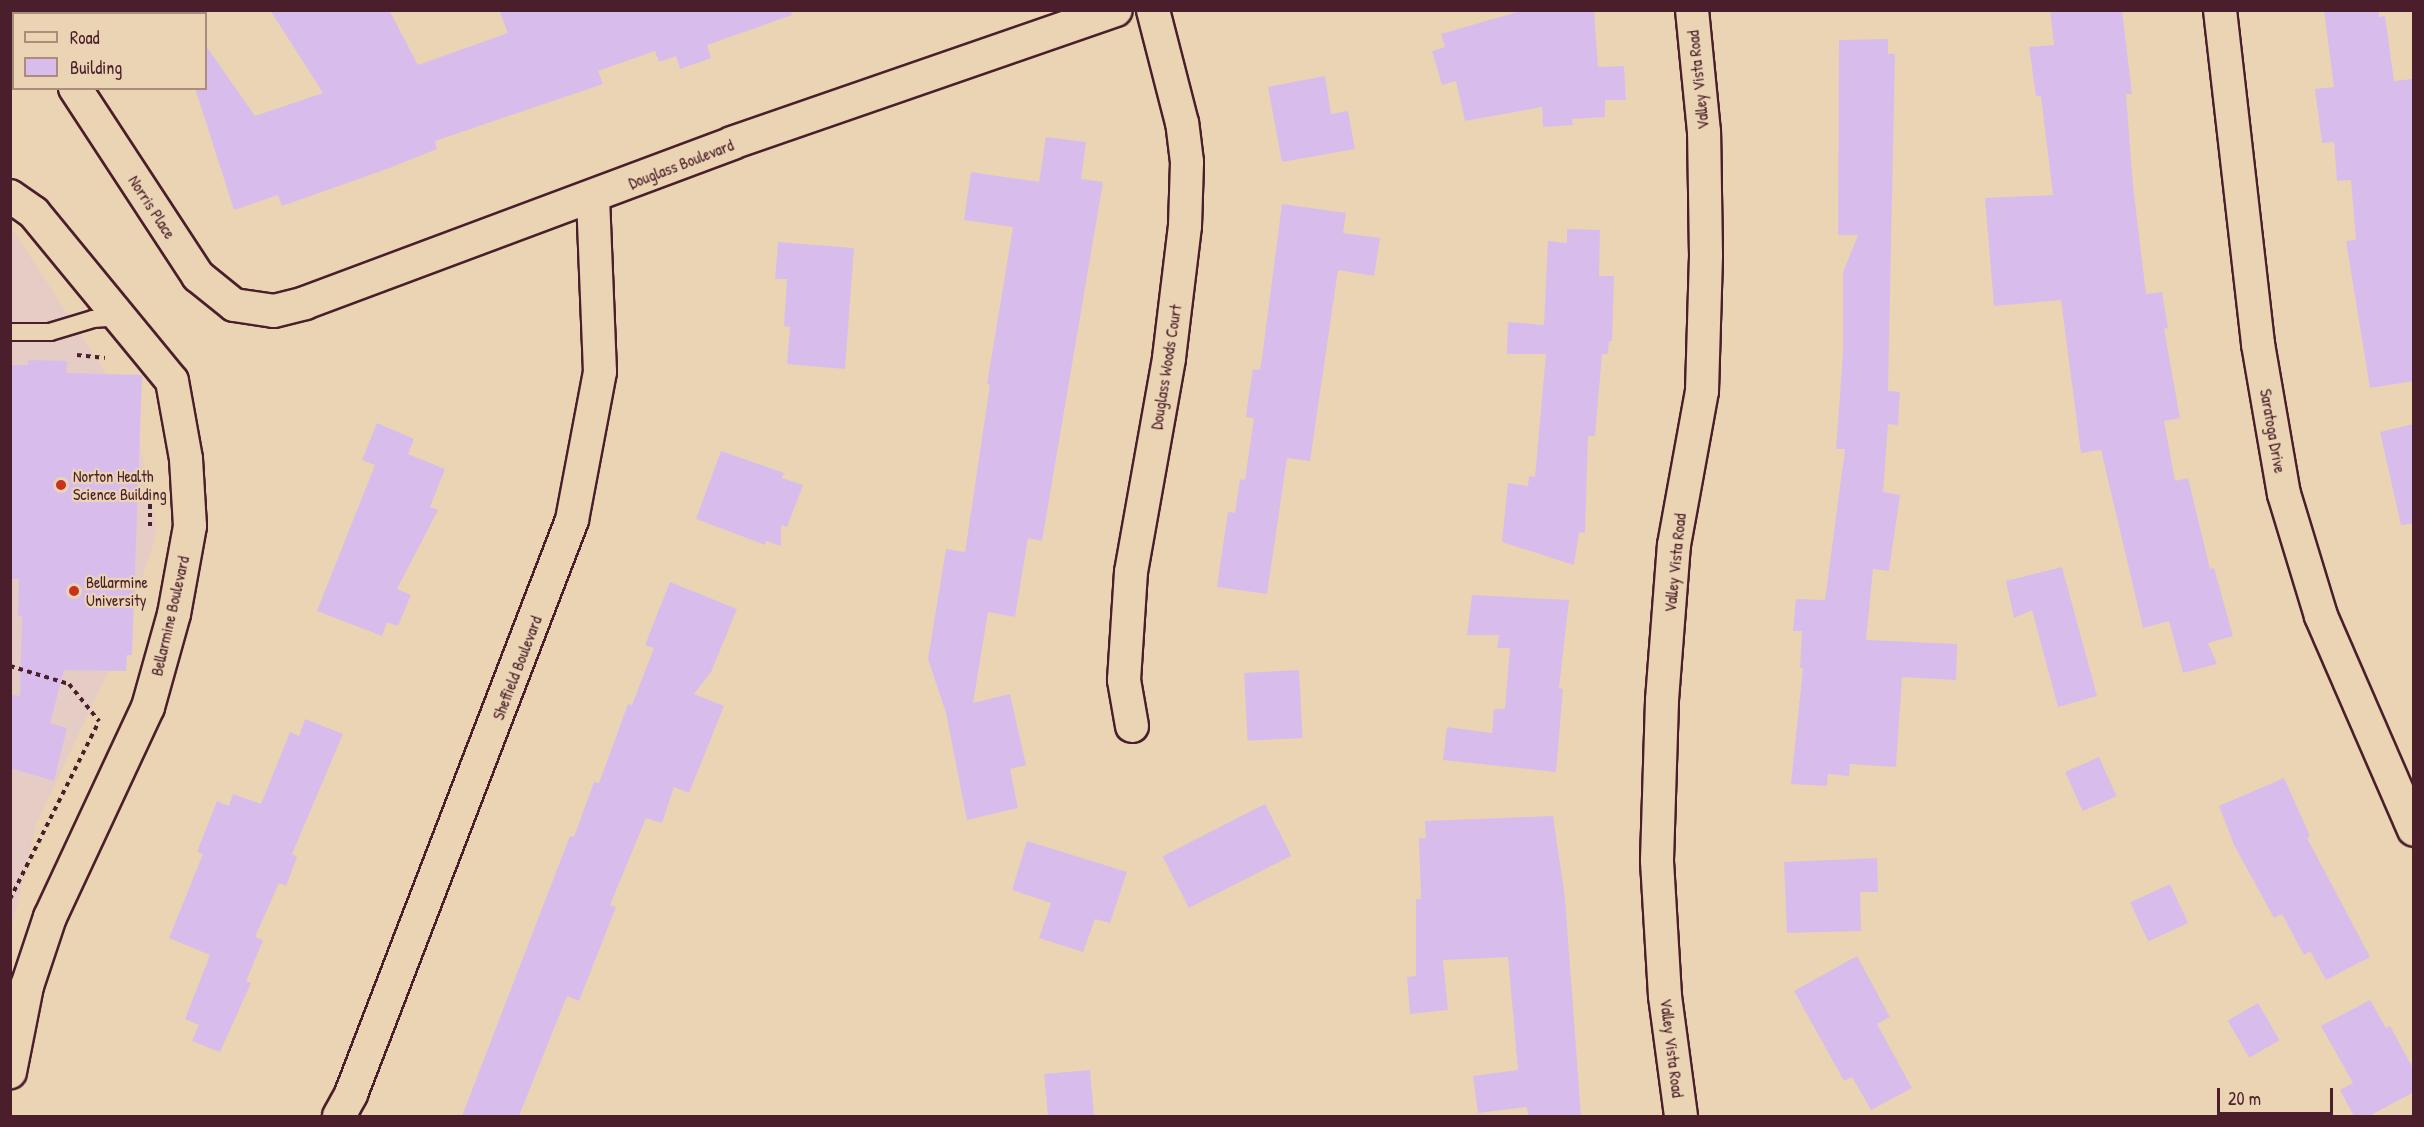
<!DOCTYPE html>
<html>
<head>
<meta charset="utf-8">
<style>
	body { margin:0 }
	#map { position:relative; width:2424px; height:1127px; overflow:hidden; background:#ebd4b4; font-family:"Patrick Hand",sans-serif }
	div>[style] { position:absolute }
	.built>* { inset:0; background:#e5cdc5 }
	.building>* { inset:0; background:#d8bdec; transform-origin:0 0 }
	.path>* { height:4px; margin-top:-2px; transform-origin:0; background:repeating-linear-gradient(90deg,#4a1f2b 0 4.5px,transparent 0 9px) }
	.roads { filter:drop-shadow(2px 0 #4a1f2b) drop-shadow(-2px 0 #4a1f2b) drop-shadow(0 2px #4a1f2b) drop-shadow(0 -2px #4a1f2b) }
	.lane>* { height:16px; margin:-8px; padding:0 8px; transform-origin:8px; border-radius:8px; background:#ebd4b4 }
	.street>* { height:32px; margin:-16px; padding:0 16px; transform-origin:16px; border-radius:16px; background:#ebd4b4 }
	.dots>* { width:16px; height:16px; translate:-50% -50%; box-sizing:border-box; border:3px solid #ebd4b4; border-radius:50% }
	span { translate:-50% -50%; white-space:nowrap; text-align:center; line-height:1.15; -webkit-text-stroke:4.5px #ebd4b4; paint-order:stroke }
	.street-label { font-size:16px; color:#4a1f2b }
	.poi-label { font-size:16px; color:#4a1f2b }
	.left { translate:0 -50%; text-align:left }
	.frame { position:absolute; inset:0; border:12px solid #4a1f2b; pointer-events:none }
	.legend { position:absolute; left:12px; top:12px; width:195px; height:78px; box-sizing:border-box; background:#ebd4b4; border:2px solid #ab8c7d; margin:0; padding:8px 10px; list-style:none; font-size:18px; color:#4a1f2b }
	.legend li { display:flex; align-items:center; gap:12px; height:30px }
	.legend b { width:30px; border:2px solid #ab8c7d }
	.scale { position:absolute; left:2217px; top:1088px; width:116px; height:27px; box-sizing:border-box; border:3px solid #4a1f2b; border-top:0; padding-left:8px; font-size:18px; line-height:21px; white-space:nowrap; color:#4a1f2b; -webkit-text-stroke:4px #ebd4b4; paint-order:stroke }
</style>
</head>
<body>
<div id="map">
	<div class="built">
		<i style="clip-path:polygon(11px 227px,135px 418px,157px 532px,118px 651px,36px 825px,11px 932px)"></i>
	</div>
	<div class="building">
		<i style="clip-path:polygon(270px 10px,389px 10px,418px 65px,508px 33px,499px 10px,791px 10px,792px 15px,707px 45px,711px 58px,680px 69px,676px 56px,659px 62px,655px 51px,598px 71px,603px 84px,435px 141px,437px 149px,387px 169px,282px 206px,278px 195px,234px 210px,195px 88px,206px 88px,206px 46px,255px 116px,323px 93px)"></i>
		<i style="clip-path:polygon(1524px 10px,1594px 10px,1598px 67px,1624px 66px,1626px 100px,1605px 100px,1605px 117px,1572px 119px,1573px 125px,1543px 127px,1542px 107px,1465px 121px,1456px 81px,1442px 85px,1432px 51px,1445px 47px,1441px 34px)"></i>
		<i style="clip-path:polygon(2050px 10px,2122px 10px,2132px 94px,2126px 94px,2133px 186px,2146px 294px,2162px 292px,2168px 328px,2164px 329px,2180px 418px,2164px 421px,2175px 481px,2188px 478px,2210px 569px,2214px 568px,2233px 636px,2208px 643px,2217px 664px,2183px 673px,2169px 621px,2143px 628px,2101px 450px,2081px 453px,2061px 300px,1994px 306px,1985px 198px,2053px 195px,2041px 96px,2036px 96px,2029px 47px,2054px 45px)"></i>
		<i style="clip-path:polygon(2324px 10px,2379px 10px,2379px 17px,2385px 16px,2394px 81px,2412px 79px,2414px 381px,2370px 388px,2346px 241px,2356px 240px,2351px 180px,2337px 181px,2334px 142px,2322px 143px,2315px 89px,2334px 87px)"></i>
		<i style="clip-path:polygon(1888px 39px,1888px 54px,1895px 54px,1888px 391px,1900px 392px,1898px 425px,1888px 424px,1883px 492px,1900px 495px,1889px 571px,1873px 569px,1866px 640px,1957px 644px,1956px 680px,1902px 677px,1896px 767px,1850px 764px,1849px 776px,1828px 774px,1827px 786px,1791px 784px,1803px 668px,1800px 668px,1802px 631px,1793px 631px,1796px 599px,1825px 600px,1845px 449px,1836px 449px,1843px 353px,1843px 272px,1858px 235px,1838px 235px,1839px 40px)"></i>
		<i style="clip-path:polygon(1325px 76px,1331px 114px,1348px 111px,1355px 149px,1282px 162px,1268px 87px)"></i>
		<i style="clip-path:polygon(1046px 137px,1086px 142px,1081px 179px,1103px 182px,1042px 541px,1028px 538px,1015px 617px,988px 612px,973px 703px,1010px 694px,1026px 765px,1010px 769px,1018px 808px,967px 820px,946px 713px,928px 659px,946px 549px,965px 552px,990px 385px,987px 384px,1013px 227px,964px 220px,971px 172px,1039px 182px)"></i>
		<i style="clip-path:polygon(1282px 204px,1346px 213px,1343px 233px,1380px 238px,1374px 276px,1338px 270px,1310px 461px,1287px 458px,1267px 594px,1217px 587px,1228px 512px,1235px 513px,1240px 479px,1245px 480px,1254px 418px,1246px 417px,1248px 401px,1253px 369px,1260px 370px,1262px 358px)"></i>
		<i style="clip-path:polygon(1567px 229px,1600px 230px,1599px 276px,1614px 276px,1612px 341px,1609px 341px,1608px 354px,1602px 354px,1595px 436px,1588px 436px,1585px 533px,1579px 532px,1574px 565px,1502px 542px,1508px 483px,1528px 486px,1529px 476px,1535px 477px,1546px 354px,1507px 354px,1508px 322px,1544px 325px,1548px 241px,1567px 243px)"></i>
		<i style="clip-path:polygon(778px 242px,854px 248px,845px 369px,787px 364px,790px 327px,784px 326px,787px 279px,775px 279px)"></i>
		<i style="clip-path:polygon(28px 360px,67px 361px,66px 373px,142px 375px,132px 655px,127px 655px,126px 671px,64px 670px,50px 723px,67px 728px,54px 781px,10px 768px,10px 694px,20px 696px,22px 616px,18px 616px,19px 579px,10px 579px,10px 365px,28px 365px)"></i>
		<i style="clip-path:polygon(377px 423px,414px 439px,408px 454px,445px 469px,430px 507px,438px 510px,397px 589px,411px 595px,398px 626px,387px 622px,382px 636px,317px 611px,375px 465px,362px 460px)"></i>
		<i style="clip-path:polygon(2414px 424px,2414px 523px,2401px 525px,2380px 432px)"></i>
		<i style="clip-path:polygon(721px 451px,784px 473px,782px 478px,803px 485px,787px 527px,781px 525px,781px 546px,766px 541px,765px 545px,696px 519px)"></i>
		<i style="clip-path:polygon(2062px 567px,2097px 696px,2058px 707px,2032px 610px,2014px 618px,2006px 581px)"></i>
		<i style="clip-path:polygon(670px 582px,737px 609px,711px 672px,694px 694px,724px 706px,689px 793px,674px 787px,662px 823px,646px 818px,610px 905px,616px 907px,579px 1001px,567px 996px,519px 1116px,462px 1116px,570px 836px,574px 837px,594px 782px,599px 783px,628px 704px,632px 705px,654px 648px,645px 645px)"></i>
		<i style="clip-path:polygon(1472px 595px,1569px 600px,1559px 688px,1563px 689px,1556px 772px,1443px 760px,1447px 727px,1492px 733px,1494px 709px,1505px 709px,1510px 648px,1497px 648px,1499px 635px,1467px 635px)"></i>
		<i style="left:1299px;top:670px;width:68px;height:55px;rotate:87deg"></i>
		<i style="clip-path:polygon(305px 719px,343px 734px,292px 854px,297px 857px,286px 886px,279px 883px,255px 937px,263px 940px,246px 981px,251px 983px,220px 1052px,192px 1041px,199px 1025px,185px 1019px,210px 955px,169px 938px,203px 854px,197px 852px,217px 801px,229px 806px,233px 794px,261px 804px,290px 732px,299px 736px)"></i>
		<i style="left:2099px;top:757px;width:43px;height:37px;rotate:66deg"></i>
		<i style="clip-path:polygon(2284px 778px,2310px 836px,2307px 838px,2370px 957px,2326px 980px,2310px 951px,2304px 955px,2282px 914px,2274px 918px,2234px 845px,2219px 806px)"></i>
		<i style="left:1265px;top:804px;width:58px;height:115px;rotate:63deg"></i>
		<i style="clip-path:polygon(1553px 816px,1565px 898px,1581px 1116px,1528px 1116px,1527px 1107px,1478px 1113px,1473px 1076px,1518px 1070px,1508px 957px,1443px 960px,1448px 1010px,1410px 1014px,1407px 977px,1416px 976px,1416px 899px,1421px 899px,1419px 838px,1426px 838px,1425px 821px)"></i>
		<i style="clip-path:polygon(1027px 841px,1127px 872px,1110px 923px,1095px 919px,1083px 952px,1039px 938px,1051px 903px,1012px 890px)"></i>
		<i style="clip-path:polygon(1877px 858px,1878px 892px,1860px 892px,1861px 931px,1787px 933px,1784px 862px)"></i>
		<i style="left:2170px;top:884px;width:43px;height:44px;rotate:65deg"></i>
		<i style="clip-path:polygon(1857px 956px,1890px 1017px,1877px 1024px,1912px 1088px,1871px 1110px,1852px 1077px,1844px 1081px,1794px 991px)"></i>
		<i style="clip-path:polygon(2370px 1000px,2386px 1028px,2390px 1026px,2414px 1070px,2414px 1092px,2369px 1116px,2354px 1116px,2340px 1090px,2353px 1083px,2321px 1026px)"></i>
		<i style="left:2258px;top:1003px;width:43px;height:35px;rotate:60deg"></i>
		<i style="left:1090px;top:1070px;width:46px;height:46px;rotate:85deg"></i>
	</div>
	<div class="path">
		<i style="left:77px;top:355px;width:28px;rotate:6deg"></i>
		<i style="left:150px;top:504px;width:26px;rotate:90deg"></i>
		<i style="left:10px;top:666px;width:62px;rotate:17deg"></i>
		<i style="left:69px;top:684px;width:48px;rotate:51deg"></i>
		<i style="left:10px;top:899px;width:195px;rotate:-63.4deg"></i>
	</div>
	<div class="roads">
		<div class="lane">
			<i style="left:10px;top:332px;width:40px"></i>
			<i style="left:50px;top:332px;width:45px;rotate:-16.8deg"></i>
			<i style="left:93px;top:319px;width:28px;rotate:-4deg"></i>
		</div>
		<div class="street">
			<i style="left:25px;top:10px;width:4px;rotate:63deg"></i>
			<i style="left:2220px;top:10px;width:336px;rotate:83.5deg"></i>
			<i style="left:2258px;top:344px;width:152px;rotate:80.2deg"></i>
			<i style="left:2284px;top:494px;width:127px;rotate:73.1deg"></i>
			<i style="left:2321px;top:616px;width:233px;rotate:66.5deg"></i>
			<i style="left:75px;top:88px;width:225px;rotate:56.8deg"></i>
			<i style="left:198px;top:276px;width:46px;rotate:38.9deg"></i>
			<i style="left:234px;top:305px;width:40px;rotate:8.5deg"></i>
			<i style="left:274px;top:311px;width:32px;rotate:-14deg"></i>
			<i style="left:305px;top:303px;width:456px;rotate:-20.5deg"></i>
			<i style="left:732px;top:143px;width:406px;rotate:-19.1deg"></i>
			<i style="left:10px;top:196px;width:29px;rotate:35deg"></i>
			<i style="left:34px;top:213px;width:217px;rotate:50.6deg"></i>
			<i style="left:172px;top:381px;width:79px;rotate:79.8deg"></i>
			<i style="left:186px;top:459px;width:67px;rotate:86.6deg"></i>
			<i style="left:190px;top:526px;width:89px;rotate:100.3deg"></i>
			<i style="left:174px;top:614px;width:97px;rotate:105.6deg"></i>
			<i style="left:148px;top:707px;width:232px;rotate:115deg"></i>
			<i style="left:50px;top:917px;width:73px;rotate:108.4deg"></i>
			<i style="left:27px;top:986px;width:88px;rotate:101.2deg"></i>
			<i style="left:1132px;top:726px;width:47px;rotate:-99.9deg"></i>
			<i style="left:1124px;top:680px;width:108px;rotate:-86.3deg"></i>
			<i style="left:1131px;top:572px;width:217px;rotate:-79.9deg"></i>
			<i style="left:1169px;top:358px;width:133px;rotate:-83.1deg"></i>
			<i style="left:1185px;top:226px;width:64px;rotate:-88.2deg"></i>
			<i style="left:1187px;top:162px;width:39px;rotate:-97deg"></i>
			<i style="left:1182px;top:123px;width:117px;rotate:-104.4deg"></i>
			<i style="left:339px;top:1116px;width:25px;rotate:-61deg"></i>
			<i style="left:351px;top:1094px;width:615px;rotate:-68.94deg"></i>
			<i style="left:572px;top:520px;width:151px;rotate:-79.3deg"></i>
			<i style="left:600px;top:372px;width:174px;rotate:-92.3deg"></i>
			<i style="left:1681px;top:1116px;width:121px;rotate:-97.6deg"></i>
			<i style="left:1665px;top:996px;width:136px;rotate:-93.4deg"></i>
			<i style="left:1657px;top:860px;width:160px;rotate:-88.2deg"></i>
			<i style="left:1662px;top:700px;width:155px;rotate:-85.6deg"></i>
			<i style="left:1674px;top:545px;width:157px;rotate:-79.7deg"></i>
			<i style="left:1702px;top:391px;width:136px;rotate:-88.3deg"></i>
			<i style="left:1706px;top:255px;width:123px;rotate:-90.9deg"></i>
			<i style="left:1704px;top:132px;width:123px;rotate:-95.6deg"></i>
		</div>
	</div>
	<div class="dots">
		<i style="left:61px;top:485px;background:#c8321e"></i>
		<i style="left:74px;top:591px;background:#c8321e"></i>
	</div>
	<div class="street-label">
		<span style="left:1698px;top:80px;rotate:-96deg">Valley Vista Road</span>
		<span style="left:681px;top:164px;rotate:-21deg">Douglass Boulevard</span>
		<span style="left:152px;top:207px;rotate:57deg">Norris Place</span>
		<span style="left:1166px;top:367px;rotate:-81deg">Douglass Woods Court</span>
		<span style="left:2273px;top:431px;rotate:80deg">Saratoga Drive</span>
		<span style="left:1675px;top:563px;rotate:-84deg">Valley Vista Road</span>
		<span style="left:170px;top:616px;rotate:-77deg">Bellarmine Boulevard</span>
		<span style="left:517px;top:668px;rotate:-69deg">Sheffield Boulevard</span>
		<span style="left:1672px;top:1048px;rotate:83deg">Valley Vista Road</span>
	</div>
	<div class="poi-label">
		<span class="left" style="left:73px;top:485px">Norton Health<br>Science Building</span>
		<span class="left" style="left:86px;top:591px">Bellarmine<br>University</span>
	</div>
	<div class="frame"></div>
	<ul class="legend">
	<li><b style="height:8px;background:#ebd4b4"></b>Road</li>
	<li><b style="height:16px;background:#d8bdec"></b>Building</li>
	</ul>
	<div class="scale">20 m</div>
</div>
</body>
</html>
